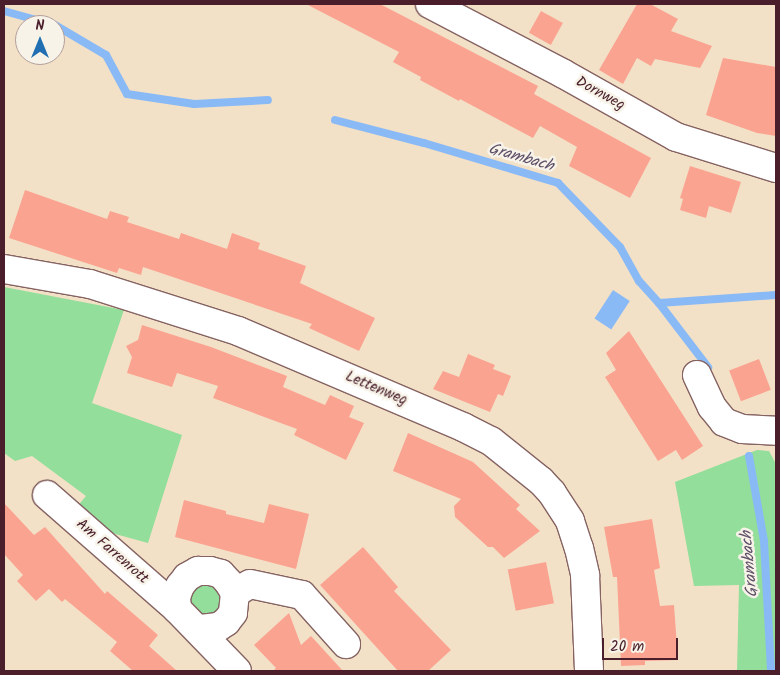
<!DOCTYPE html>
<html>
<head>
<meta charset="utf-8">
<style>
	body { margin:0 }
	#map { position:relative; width:780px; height:675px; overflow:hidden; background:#f3e1c7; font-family:Kalam,sans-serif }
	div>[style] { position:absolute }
	.green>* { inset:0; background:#92de9a }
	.round { border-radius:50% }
	.water>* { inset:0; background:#8abaf6; transform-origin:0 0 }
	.stream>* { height:8px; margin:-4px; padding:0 4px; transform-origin:4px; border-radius:4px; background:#8abaf6 }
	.building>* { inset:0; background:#fba391; transform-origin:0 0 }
	.roads { filter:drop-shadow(1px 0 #856362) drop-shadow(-1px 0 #856362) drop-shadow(0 1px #856362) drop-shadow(0 -1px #856362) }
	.street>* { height:28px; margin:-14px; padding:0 14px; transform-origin:14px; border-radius:14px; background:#fff }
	span { translate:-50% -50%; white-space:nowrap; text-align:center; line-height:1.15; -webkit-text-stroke:5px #f7f3e8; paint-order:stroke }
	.street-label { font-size:15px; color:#4a1f2b }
	.water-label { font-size:16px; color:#5d4e68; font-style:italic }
	.frame { position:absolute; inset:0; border:5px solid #4a1f2b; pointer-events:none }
	.north { position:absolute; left:15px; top:15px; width:50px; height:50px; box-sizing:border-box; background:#f7f3e8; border:1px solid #b29e9c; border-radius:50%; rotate:0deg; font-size:14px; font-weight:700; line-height:20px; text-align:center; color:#4a1f2b }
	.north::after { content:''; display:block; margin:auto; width:18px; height:22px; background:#1f6fb2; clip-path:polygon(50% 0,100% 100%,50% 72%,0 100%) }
	.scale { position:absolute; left:602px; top:638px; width:76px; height:22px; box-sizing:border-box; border:2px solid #4a1f2b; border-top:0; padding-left:6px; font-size:15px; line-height:18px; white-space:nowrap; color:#4a1f2b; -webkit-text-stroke:4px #f7f3e8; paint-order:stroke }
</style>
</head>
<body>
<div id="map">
	<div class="green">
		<i style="clip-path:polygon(4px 287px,124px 310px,92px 403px,182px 435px,148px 543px,108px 532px,76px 508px,86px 496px,32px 456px,15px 461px,4px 453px)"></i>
		<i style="clip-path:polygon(757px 450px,769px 451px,775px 462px,776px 671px,737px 671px,739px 585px,694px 586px,675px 482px)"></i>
		<i class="round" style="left:190px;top:584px;width:32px;height:32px"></i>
	</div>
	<div class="water">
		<i style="left:613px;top:290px;width:20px;height:34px;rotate:33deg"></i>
	</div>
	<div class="stream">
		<i style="left:4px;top:11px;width:52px;rotate:15.6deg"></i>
		<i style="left:55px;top:25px;width:59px;rotate:30.5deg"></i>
		<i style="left:106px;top:55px;width:44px;rotate:61.7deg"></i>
		<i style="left:127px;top:94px;width:68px;rotate:8.5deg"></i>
		<i style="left:194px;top:104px;width:74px;rotate:-3.1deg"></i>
		<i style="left:335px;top:120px;width:92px;rotate:14.5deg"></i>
		<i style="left:424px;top:143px;width:140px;rotate:16.6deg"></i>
		<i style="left:558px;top:183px;width:89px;rotate:45.9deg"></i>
		<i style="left:620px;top:247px;width:39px;rotate:61deg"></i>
		<i style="left:639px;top:281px;width:30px;rotate:48deg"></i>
		<i style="left:659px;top:303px;width:81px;rotate:52.6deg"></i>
		<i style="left:659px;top:303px;width:117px;rotate:-3.9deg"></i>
		<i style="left:749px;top:456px;width:86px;rotate:80deg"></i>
		<i style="left:764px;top:541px;width:130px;rotate:86.9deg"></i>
	</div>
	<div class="building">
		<i style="clip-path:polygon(306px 4px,380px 4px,538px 86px,534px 94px,651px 158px,630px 198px,569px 166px,577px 147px,540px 126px,533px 138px,460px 99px,459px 101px,420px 80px,421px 77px,393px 62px,399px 52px)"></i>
		<i style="clip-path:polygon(637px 4px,650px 4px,678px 19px,671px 31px,712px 46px,700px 68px,655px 59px,651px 66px,637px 58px,623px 84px,599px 70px)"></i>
		<i style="left:541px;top:11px;width:25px;height:25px;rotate:29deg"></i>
		<i style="clip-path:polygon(723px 58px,776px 67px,776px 136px,757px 133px,706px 115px)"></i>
		<i style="clip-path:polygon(690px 166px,741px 182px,731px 213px,709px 206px,706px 218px,680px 210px,683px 199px,680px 198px)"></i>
		<i style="clip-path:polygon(25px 190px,107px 219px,110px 211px,129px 217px,127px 222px,179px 239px,181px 233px,227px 249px,232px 233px,260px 243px,258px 249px,306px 266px,300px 283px,375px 318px,359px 351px,309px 328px,312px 324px,143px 267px,141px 275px,119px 268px,117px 273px,9px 238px)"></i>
		<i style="clip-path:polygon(142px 325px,211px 347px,287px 376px,283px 387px,325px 405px,330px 395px,354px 406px,349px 417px,364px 423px,346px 460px,294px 435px,297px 429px,213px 398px,218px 386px,177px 373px,172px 387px,127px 373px,132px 357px,126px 346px,138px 340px)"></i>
		<i style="clip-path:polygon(629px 331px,703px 446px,682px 460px,676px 450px,658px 461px,605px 377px,616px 370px,606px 353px)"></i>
		<i style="clip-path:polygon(468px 354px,495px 365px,493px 369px,511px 376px,503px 396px,498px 394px,490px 412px,433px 389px,443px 371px,459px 377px)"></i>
		<i style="left:759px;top:359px;width:33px;height:32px;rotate:69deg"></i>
		<i style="clip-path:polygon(408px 433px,473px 462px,520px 505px,516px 509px,540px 531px,504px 558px,493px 547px,488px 547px,455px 517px,454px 506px,461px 499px,393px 471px)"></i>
		<i style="clip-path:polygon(184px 500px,226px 511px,226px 514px,264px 523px,269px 504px,309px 514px,296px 569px,175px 537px)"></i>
		<i style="clip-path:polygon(4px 503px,34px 535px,45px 527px,105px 594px,107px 591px,158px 635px,149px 646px,177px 671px,133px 671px,110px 651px,117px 642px,65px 599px,62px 602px,49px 589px,36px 601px,17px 581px,23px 575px,4px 554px)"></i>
		<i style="clip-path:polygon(652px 519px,660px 568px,654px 570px,660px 606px,674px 605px,678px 660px,645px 661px,645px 665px,621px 666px,617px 577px,613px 577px,604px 527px)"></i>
		<i style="clip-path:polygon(363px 547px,398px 587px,394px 591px,451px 650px,428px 671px,398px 671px,320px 585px)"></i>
		<i style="left:546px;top:562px;width:42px;height:39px;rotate:79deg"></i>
		<i style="clip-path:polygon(289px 613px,301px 645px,311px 636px,343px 671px,273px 671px,276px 668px,254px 645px)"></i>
	</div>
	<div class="roads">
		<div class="street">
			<i style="left:430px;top:4px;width:149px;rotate:27.6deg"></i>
			<i style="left:562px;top:73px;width:131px;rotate:29.3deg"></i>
			<i style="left:676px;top:137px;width:105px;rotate:17.2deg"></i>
			<i style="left:4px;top:269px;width:87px;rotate:9.9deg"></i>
			<i style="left:90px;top:284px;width:155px;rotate:17.6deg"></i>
			<i style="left:238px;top:331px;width:245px;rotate:23.1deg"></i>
			<i style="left:463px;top:427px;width:31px;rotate:27deg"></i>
			<i style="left:491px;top:441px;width:64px;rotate:38.7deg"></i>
			<i style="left:541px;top:481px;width:16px;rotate:47deg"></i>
			<i style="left:552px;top:493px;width:33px;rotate:57deg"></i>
			<i style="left:570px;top:521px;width:28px;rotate:72deg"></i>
			<i style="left:579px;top:548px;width:28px;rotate:77deg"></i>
			<i style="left:585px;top:575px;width:96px;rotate:87.6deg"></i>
			<i style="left:697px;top:375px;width:35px;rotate:65deg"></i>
			<i style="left:712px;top:407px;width:19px;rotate:51deg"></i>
			<i style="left:724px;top:422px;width:19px;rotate:21deg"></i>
			<i style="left:742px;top:429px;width:34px;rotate:3deg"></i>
			<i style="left:47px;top:495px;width:173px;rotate:41.2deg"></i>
			<i style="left:177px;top:609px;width:86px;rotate:45.9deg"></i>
			<i style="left:235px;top:593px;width:17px;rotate:-31deg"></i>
			<i style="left:250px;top:584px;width:53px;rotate:11.9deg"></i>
			<i style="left:302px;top:595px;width:66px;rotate:48.1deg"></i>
			<i style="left:177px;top:609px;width:12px;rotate:-95deg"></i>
			<i style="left:176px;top:597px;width:12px;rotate:-70deg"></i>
			<i style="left:180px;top:586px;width:11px;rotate:-52deg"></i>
			<i style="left:187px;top:577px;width:13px;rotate:-29deg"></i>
			<i style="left:198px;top:571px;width:12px"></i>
			<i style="left:210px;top:571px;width:11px;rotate:15deg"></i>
			<i style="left:221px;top:574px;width:12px;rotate:48deg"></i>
			<i style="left:229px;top:583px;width:12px;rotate:59deg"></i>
			<i style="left:235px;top:593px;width:20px;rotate:96deg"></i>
			<i style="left:233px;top:613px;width:11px;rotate:128deg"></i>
			<i style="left:226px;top:622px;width:9px;rotate:148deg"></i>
			<i style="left:218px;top:627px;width:20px;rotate:174deg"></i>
		</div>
	</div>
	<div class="street-label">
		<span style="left:600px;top:94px;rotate:29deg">Dornweg</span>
		<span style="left:376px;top:389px;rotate:23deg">Lettenweg</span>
		<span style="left:112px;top:552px;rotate:41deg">Am Farrenrott</span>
	</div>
	<div class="water-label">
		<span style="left:521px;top:158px;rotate:16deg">Grambach</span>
		<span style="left:750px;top:564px;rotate:-95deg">Grambach</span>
	</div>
	<div class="frame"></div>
	<div class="north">N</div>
	<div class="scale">20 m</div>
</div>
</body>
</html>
